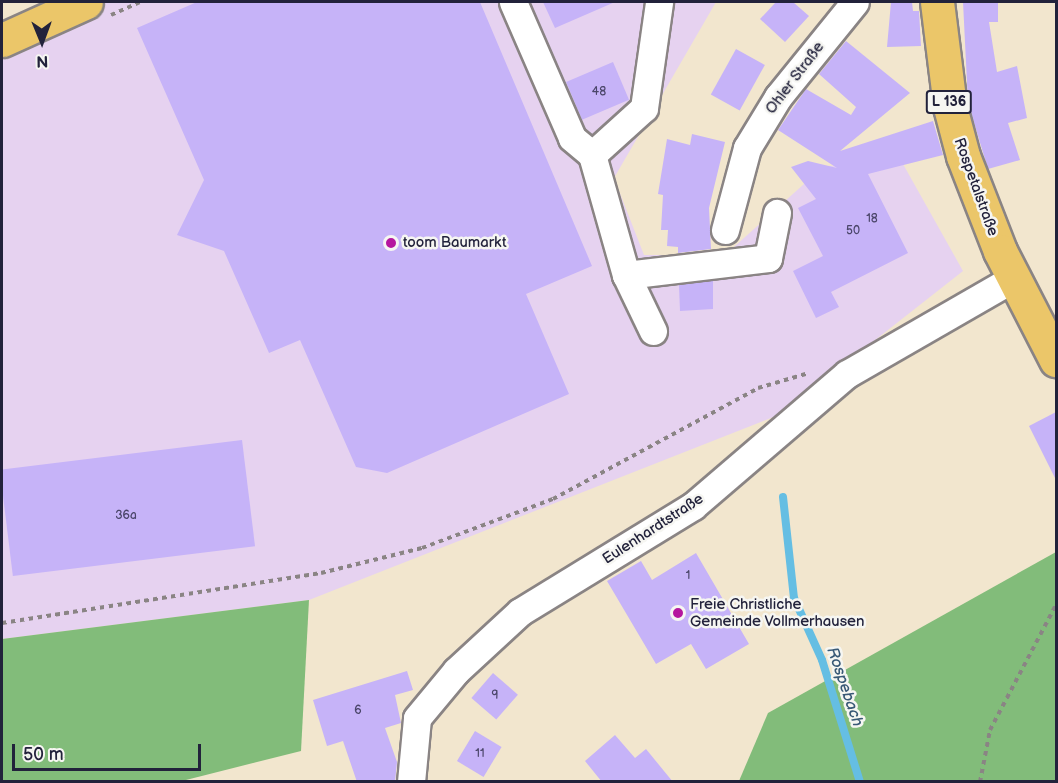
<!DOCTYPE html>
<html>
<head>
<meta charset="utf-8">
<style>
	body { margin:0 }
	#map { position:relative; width:1058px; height:783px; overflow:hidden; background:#f2e6ce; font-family:"Balsamiq Sans",sans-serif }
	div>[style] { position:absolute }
	.built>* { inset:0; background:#e6d2f0 }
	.forest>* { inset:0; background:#82bc7a }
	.stream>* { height:8px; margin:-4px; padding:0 4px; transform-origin:4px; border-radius:4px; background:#65bee3 }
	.building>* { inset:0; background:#c6b3f8; transform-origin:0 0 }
	.path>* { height:4px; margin-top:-2px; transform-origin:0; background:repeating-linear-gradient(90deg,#8a8484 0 4.5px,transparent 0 9px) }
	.roads { filter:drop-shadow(2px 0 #8a8484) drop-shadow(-2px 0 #8a8484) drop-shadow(0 2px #8a8484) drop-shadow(0 -2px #8a8484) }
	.minor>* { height:27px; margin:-13.5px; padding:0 13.5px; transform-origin:13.5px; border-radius:13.5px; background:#fff }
	.major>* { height:33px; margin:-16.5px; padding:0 16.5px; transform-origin:16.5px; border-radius:16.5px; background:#ebc669 }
	.dots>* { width:16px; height:16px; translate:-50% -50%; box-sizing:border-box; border:3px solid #f6f6f2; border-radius:50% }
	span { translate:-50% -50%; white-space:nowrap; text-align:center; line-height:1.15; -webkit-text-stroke:5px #f6f6f2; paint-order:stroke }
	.number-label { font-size:12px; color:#4b466a }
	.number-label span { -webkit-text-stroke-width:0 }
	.shield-label span { padding:2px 4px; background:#f6f6f2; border:2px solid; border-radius:4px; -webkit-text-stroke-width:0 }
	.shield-label { font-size:14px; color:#22223b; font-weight:700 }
	.street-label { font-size:15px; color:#22223b }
	.poi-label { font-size:15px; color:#22223b }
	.left { translate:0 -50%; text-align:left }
	.water-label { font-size:16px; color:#395976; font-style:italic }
	.frame { position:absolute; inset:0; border:3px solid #22223b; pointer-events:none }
	.north { position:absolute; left:12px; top:12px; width:60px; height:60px; -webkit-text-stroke:4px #f6f6f2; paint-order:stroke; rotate:179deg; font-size:16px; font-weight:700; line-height:24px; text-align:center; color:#22223b }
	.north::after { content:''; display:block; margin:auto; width:21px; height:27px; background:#22223b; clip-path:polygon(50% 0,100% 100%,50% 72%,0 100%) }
	.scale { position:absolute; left:12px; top:744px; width:189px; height:27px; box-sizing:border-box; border:3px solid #22223b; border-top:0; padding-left:8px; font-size:18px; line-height:21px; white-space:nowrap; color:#22223b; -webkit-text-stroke:4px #f6f6f2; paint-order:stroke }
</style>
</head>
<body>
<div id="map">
	<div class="built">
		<i style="clip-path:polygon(59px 2px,716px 2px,614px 178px,644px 255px,725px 255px,824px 166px,903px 164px,963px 271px,781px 414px,309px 600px,2px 639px,2px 27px)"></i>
	</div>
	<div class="forest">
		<i style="clip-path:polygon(1056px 552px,1056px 781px,739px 781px,768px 713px)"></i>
		<i style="clip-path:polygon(309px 600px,301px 751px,182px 781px,2px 781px,2px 639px)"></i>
	</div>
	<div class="stream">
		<i style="left:783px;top:497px;width:102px;rotate:83.8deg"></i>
		<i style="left:794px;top:598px;width:68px;rotate:65.7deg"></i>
		<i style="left:822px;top:660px;width:128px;rotate:72.7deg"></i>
	</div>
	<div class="building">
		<i style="clip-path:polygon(197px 2px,480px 2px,592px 266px,526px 294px,569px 394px,387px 473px,356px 467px,300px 340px,269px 353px,224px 251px,177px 235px,204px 180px,137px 28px)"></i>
		<i style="clip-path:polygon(543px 2px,615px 2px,555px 28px)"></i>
		<i style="clip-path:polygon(776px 2px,793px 2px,809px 16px,785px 42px,760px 19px)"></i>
		<i style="clip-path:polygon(891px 2px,912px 2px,913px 11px,919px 11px,921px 46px,887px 47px)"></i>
		<i style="clip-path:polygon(963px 2px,998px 2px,998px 22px,989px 22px,997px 72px,1017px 66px,1027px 118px,1008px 123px,1020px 160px,988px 169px,968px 103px)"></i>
		<i style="clip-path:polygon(846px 41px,910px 93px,840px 151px,933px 121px,943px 155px,868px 174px,908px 253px,831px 292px,839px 307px,816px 318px,793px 271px,823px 256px,798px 208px,816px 199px,791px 167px,808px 161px,837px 168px,778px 130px,806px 89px,851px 115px,856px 107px,819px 74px)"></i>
		<i style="left:736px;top:49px;width:33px;height:52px;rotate:29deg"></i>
		<i style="left:613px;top:62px;width:41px;height:51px;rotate:67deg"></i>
		<i style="clip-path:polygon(692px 134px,725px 142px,709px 208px,711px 249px,678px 253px,678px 247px,667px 246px,668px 230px,661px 230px,663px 195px,658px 194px,667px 139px,690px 145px)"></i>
		<i style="clip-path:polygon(713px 280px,713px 309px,680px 311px,679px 285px)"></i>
		<i style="clip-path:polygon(1056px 412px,1056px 480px,1029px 426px)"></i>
		<i style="left:242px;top:440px;width:107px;height:244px;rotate:83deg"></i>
		<i style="clip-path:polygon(696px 553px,749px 644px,706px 669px,691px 644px,656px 664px,607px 581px,641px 561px,652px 580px)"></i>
		<i style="clip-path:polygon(407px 671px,413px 690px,395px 695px,401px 723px,385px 728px,397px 762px,395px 782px,357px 782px,343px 741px,327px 746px,313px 700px)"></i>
		<i style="left:493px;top:673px;width:33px;height:33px;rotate:41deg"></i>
		<i style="left:475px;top:731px;width:31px;height:35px;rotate:31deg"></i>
		<i style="clip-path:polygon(615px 735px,635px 758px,646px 749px,673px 782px,602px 782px,585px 761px)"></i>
	</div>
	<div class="path">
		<i style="left:111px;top:15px;width:32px;rotate:-24deg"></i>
		<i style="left:2px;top:623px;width:323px;rotate:-8.9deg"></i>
		<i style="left:321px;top:573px;width:104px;rotate:-13.9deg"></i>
		<i style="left:422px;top:548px;width:140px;rotate:-20.5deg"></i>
		<i style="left:553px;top:499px;width:233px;rotate:-28.4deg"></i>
		<i style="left:758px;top:388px;width:53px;rotate:-16.4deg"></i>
		<i style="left:980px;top:782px;width:53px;rotate:-79.1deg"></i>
		<i style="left:990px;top:730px;width:141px;rotate:-62.2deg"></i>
	</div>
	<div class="roads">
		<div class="minor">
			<i style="left:513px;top:2px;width:148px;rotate:66.5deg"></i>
			<i style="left:572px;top:138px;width:26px;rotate:40deg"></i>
			<i style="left:725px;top:230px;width:85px;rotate:-75deg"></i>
			<i style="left:747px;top:148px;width:60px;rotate:-58.7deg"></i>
			<i style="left:778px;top:97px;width:122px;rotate:-51deg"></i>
			<i style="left:626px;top:275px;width:143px;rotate:-6.8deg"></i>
			<i style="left:768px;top:258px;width:46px;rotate:-78.7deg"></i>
			<i style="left:653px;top:331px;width:62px;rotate:-115.7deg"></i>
			<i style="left:626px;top:275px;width:125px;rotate:-105.8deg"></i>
			<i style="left:592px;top:155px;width:70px;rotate:-42.1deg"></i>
			<i style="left:644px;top:108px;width:107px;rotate:-81.9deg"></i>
			<i style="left:411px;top:782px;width:64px;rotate:-84.6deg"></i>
			<i style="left:417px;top:718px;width:61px;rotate:-50.3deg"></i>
			<i style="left:456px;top:671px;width:87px;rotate:-42.7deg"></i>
			<i style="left:520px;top:612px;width:203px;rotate:-31.5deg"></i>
			<i style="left:693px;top:506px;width:203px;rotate:-40.6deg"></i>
			<i style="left:847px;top:374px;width:193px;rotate:-29.9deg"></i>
		</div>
		<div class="major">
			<i style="left:937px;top:2px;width:106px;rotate:82.9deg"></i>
			<i style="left:950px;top:107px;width:51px;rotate:75.1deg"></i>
			<i style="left:963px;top:156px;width:102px;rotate:68.7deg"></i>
			<i style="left:1000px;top:251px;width:123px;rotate:62.8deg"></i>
			<i style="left:2px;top:40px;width:92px;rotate:-24.3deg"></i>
		</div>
	</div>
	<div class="dots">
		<i style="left:391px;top:243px;background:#b5179e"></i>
		<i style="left:678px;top:613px;background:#b5179e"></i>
	</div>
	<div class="number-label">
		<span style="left:599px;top:92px">48</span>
		<span style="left:872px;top:219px">18</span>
		<span style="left:853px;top:231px">50</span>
		<span style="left:126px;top:516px">36a</span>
		<span style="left:688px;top:576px">1</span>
		<span style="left:495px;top:696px">9</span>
		<span style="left:358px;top:711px">6</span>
		<span style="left:480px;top:754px">11</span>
	</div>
	<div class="shield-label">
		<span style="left:949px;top:102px">L 136</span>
	</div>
	<div class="street-label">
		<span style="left:795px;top:78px;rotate:-53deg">Ohler Straße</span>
		<span style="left:976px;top:187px;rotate:70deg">Rospetalstraße</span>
		<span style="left:653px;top:529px;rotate:-33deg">Eulenhardtstraße</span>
	</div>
	<div class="poi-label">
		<span class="left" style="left:403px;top:243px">toom Baumarkt</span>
		<span class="left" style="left:690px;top:613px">Freie Christliche<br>Gemeinde Vollmerhausen</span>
	</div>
	<div class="water-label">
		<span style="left:844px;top:687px;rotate:71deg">Rospebach</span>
	</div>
	<div class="frame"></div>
	<div class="north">N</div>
	<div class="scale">50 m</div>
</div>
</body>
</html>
